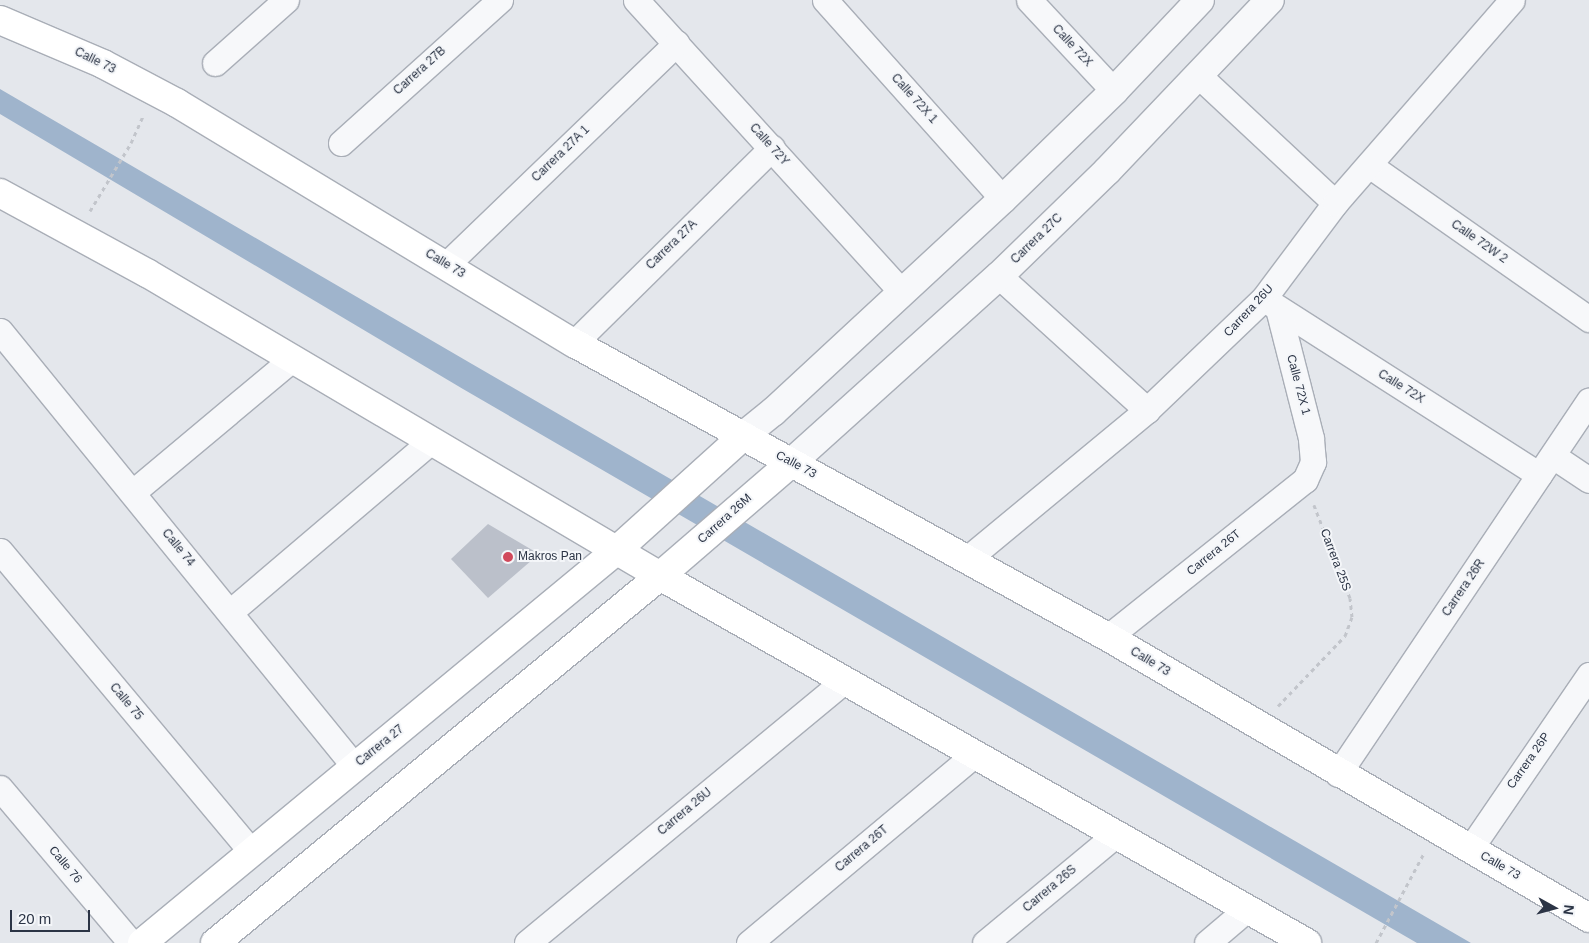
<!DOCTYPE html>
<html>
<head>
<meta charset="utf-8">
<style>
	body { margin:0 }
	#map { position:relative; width:1589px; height:943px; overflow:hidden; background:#e4e7ec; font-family:Helvetica,sans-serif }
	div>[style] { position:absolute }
	.water>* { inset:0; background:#9fb4cc }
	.building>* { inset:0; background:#bbc0ca }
	.path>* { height:3px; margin-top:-1.5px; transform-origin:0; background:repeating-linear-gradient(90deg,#c2c5cb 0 4px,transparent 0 8px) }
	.roads { filter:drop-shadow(1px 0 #a9aeb7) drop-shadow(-1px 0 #a9aeb7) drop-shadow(0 1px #a9aeb7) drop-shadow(0 -1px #a9aeb7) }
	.minor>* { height:25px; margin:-12.5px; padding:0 12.5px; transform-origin:12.5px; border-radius:12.5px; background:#f7f8fa }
	.tertiary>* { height:28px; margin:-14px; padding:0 14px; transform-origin:14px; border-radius:14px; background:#f7f8fa }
	.secondary>* { height:28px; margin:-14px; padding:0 14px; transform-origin:14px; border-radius:14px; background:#fff }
	.dots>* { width:14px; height:14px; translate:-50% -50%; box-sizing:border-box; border:2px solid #f4f6f9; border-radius:50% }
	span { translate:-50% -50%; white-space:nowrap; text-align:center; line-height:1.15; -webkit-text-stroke:4px #f4f6f9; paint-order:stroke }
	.street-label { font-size:12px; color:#2b3445 }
	.poi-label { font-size:12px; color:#2b3445 }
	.left { translate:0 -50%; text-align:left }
	.north { position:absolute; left:1529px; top:883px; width:50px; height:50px; -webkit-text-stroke:4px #f4f6f9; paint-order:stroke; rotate:97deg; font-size:14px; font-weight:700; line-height:20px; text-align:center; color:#2b3445 }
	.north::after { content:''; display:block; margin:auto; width:18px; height:22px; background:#2b3445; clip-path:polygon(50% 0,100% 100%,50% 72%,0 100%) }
	.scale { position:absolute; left:10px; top:910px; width:80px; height:22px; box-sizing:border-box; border:2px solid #2b3445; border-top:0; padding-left:6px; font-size:15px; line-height:18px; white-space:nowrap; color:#2b3445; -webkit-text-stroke:4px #f4f6f9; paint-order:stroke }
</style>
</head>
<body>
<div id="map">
	<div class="water">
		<i style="clip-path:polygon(0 89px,472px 364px,1471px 943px,1417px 943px,463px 389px,0 114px)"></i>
	</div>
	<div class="building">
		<i style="clip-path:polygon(488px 524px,539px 554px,488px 598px,451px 559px)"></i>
	</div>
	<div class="path">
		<i style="left:90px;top:211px;width:79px;rotate:-58.9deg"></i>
		<i style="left:131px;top:143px;width:30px;rotate:-66deg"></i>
		<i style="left:1278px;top:706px;width:97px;rotate:-46.3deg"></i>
		<i style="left:1345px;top:636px;width:20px;rotate:-70deg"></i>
		<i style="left:1352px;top:617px;width:19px;rotate:-96deg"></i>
		<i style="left:1350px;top:598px;width:100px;rotate:-111.2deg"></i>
		<i style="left:1376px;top:943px;width:102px;rotate:-61.9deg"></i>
	</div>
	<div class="roads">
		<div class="minor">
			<i style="left:636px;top:0;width:394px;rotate:47.7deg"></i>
			<i style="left:825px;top:0;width:267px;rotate:48.2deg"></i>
			<i style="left:1029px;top:0;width:125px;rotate:47deg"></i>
			<i style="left:215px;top:63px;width:95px;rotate:-41.6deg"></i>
			<i style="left:1199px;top:76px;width:186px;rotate:43deg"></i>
			<i style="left:341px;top:143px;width:214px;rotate:-42deg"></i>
			<i style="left:1369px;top:165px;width:269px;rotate:35deg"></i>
			<i style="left:446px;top:265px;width:320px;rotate:-43.9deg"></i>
			<i style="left:999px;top:276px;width:200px;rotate:42.2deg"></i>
			<i style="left:1272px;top:304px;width:317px;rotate:32.6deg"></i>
			<i style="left:0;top:331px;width:562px;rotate:50.85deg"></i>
			<i style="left:574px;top:343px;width:278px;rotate:-44.6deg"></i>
			<i style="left:1553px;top:456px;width:43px;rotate:33.7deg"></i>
			<i style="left:133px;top:492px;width:207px;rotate:-39.9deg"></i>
			<i style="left:0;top:551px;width:393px;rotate:50.1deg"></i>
			<i style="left:966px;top:560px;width:235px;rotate:-39.6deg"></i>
			<i style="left:1147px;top:410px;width:162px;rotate:-43.7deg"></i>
			<i style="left:1264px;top:298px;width:119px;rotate:-53.2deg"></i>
			<i style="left:1335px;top:203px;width:269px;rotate:-48.9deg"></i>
			<i style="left:230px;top:612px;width:264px;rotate:-40.4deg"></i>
			<i style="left:1108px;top:637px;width:252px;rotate:-38.6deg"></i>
			<i style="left:1305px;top:480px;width:20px;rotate:-66deg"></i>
			<i style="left:1313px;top:462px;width:24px;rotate:-95deg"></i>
			<i style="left:1311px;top:438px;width:133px;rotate:-104.3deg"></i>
			<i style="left:1338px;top:774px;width:450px;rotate:-56.1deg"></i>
			<i style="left:0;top:788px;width:203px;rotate:49.8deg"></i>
			<i style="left:1470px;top:849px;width:211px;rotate:-55.6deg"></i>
			<i style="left:527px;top:943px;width:411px;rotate:-39.6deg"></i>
			<i style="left:749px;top:943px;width:295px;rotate:-39.9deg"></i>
			<i style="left:985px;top:943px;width:169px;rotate:-39.7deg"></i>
			<i style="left:1207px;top:943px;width:52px;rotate:-40.4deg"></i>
		</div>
		<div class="tertiary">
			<i style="left:743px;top:436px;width:38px;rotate:-39deg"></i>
			<i style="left:773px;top:412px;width:313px;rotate:-42.8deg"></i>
			<i style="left:1003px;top:199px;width:155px;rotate:-44.2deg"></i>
			<i style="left:1114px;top:91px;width:125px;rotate:-46.6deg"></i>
			<i style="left:791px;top:463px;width:280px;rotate:-42deg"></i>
			<i style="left:999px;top:276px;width:151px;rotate:-44.2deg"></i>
			<i style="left:1107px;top:171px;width:236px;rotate:-46.4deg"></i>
		</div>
		<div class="secondary">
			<i style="left:0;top:20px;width:112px;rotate:23.1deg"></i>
			<i style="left:103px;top:64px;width:84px;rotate:27.8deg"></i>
			<i style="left:177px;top:103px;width:464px;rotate:31.2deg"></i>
			<i style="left:574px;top:343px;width:610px;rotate:28.84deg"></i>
			<i style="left:1108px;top:637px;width:557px;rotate:30.29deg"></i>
			<i style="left:0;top:193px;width:167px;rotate:28.6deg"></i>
			<i style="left:147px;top:273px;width:596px;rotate:30.57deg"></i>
			<i style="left:660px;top:576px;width:744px;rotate:29.56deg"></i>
			<i style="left:142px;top:943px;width:617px;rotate:-39.6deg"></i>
			<i style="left:617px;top:550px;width:170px;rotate:-42.1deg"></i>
			<i style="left:215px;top:943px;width:577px;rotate:-39.51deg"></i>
			<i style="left:660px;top:576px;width:173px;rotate:-40.8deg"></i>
		</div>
	</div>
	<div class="dots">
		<i style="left:508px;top:557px;background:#d1495b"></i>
	</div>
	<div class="street-label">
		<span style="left:1072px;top:46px;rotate:47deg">Calle 72X</span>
		<span style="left:95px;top:61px;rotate:26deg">Calle 73</span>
		<span style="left:420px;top:71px;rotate:-42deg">Carrera 27B</span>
		<span style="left:914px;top:99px;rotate:48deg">Calle 72X 1</span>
		<span style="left:769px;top:145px;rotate:48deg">Calle 72Y</span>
		<span style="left:561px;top:154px;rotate:-44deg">Carrera 27A 1</span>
		<span style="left:1037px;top:239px;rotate:-44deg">Carrera 27C</span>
		<span style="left:1479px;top:242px;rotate:35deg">Calle 72W 2</span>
		<span style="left:672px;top:245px;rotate:-44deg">Carrera 27A</span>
		<span style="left:445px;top:264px;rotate:31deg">Calle 73</span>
		<span style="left:1249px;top:311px;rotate:-47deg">Carrera 26U</span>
		<span style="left:1298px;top:385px;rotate:75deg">Calle 72X 1</span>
		<span style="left:1401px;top:387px;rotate:32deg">Calle 72X</span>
		<span style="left:796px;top:465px;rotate:28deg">Calle 73</span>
		<span style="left:725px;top:519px;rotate:-42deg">Carrera 26M</span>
		<span style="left:178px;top:548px;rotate:51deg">Calle 74</span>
		<span style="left:1214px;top:553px;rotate:-39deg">Carrera 26T</span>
		<span style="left:1335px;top:560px;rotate:69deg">Carrera 25S</span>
		<span style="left:1464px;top:588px;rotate:-56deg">Carrera 26R</span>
		<span style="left:1150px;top:662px;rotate:31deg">Calle 73</span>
		<span style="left:126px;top:702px;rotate:50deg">Calle 75</span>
		<span style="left:380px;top:746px;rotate:-39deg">Carrera 27</span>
		<span style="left:1529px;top:761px;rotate:-55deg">Carrera 26P</span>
		<span style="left:685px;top:812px;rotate:-40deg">Carrera 26U</span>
		<span style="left:862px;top:849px;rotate:-40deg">Carrera 26T</span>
		<span style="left:65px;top:865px;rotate:50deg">Calle 76</span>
		<span style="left:1500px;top:866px;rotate:30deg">Calle 73</span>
		<span style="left:1050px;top:889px;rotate:-40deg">Carrera 26S</span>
	</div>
	<div class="poi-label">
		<span class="left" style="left:518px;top:557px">Makros Pan</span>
	</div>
	<div class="north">N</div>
	<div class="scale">20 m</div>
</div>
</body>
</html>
